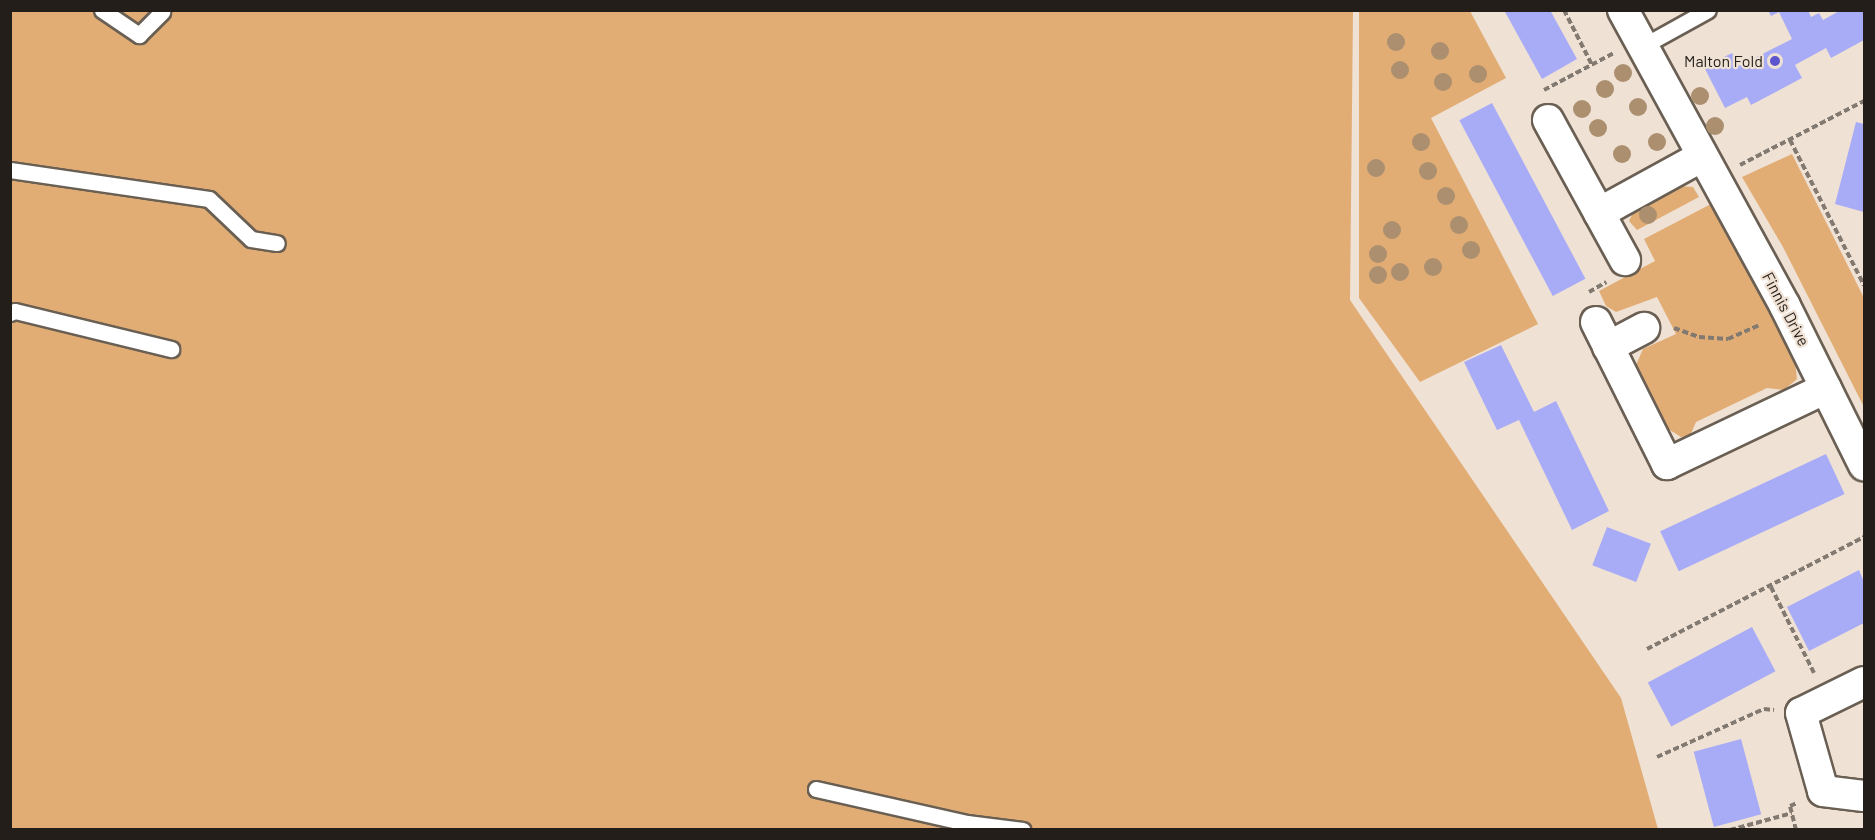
<!DOCTYPE html>
<html>
<head>
<meta charset="utf-8">
<style>
	body { margin:0 }
	#map { position:relative; width:1875px; height:840px; overflow:hidden; background:#efe1d4; font-family:Barlow,sans-serif }
	div>[style] { position:absolute }
	.green>* { inset:0; background:#e1ad75 }
	.building>* { inset:0; background:#a8acf7; transform-origin:0 0 }
	.path>* { height:4px; margin-top:-2px; transform-origin:0; background:repeating-linear-gradient(90deg,#827970 0 6px,transparent 0 9px) }
	.roads { filter:drop-shadow(2px 0 #6a5f53) drop-shadow(-2px 0 #6a5f53) drop-shadow(0 2px #6a5f53) drop-shadow(0 -2px #6a5f53) }
	.lane>* { height:15px; margin:-7.5px; padding:0 7.5px; transform-origin:7.5px; border-radius:7.5px; background:#fff }
	.street>* { height:30px; margin:-15px; padding:0 15px; transform-origin:15px; border-radius:15px; background:#fff }
	.trees>* { width:18px; height:18px; margin:-9px; border-radius:50%; background:#ab8f6f }
	.dots>* { width:16px; height:16px; translate:-50% -50%; box-sizing:border-box; border:3px solid #efe1d4; border-radius:50% }
	span { translate:-50% -50%; white-space:nowrap; text-align:center; line-height:1.15; -webkit-text-stroke:4.5px #efe1d4; paint-order:stroke }
	.poi-label { font-size:16px; color:#231e19 }
	.right { translate:-100% -50%; text-align:right }
	.street-label { font-size:16px; color:#231e19 }
	.frame { position:absolute; inset:0; border:12px solid #231e19; pointer-events:none }
</style>
</head>
<body>
<div id="map">
	<div class="green">
		<i style="clip-path:polygon(1353px 10px,1350px 300px,1621px 698px,1658px 829px,11px 830px,11px 11px)"></i>
		<i style="clip-path:polygon(1359px 11px,1470px 11px,1506px 78px,1431px 118px,1538px 324px,1420px 382px,1359px 298px)"></i>
		<i style="clip-path:polygon(1792px 154px,1864px 298px,1864px 407px,1783px 247px,1742px 177px)"></i>
		<i style="clip-path:polygon(1677px 186px,1693px 187px,1699px 197px,1637px 230px,1629px 221px,1635px 209px)"></i>
		<i style="clip-path:polygon(1711px 204px,1795px 362px,1797px 379px,1784px 390px,1767px 388px,1696px 422px,1690px 436px,1681px 437px,1665px 427px,1636px 365px,1643px 349px,1676px 334px,1657px 297px,1616px 312px,1606px 306px,1599px 291px,1655px 261px,1644px 239px)"></i>
	</div>
	<div class="building">
		<i style="clip-path:polygon(1504px 10px,1550px 10px,1577px 59px,1542px 79px)"></i>
		<i style="clip-path:polygon(1768px 10px,1808px 10px,1811px 17px,1819px 13px,1823px 20px,1841px 10px,1864px 10px,1864px 40px,1831px 58px,1826px 48px,1795px 65px,1802px 78px,1751px 105px,1747px 97px,1725px 108px,1704px 67px,1732px 53px,1739px 66px,1792px 39px,1779px 12px,1771px 16px)"></i>
		<i style="left:1492px;top:103px;width:199px;height:37px;rotate:62deg"></i>
		<i style="clip-path:polygon(1856px 122px,1864px 124px,1864px 212px,1835px 204px)"></i>
		<i style="clip-path:polygon(1501px 345px,1534px 412px,1556px 401px,1609px 511px,1572px 530px,1519px 420px,1497px 430px,1464px 362px)"></i>
		<i style="left:1826px;top:454px;width:44px;height:183px;rotate:65deg"></i>
		<i style="left:1607px;top:527px;width:47px;height:41px;rotate:21deg"></i>
		<i style="clip-path:polygon(1859px 570px,1864px 582px,1864px 623px,1809px 651px,1787px 607px)"></i>
		<i style="left:1752px;top:627px;width:50px;height:118px;rotate:62deg"></i>
		<i style="left:1741px;top:739px;width:78px;height:49px;rotate:75deg"></i>
	</div>
	<div class="path">
		<i style="left:1564px;top:10px;width:62px;rotate:63deg"></i>
		<i style="left:1544px;top:90px;width:79px;rotate:-27.9deg"></i>
		<i style="left:1790px;top:140px;width:163px;rotate:63deg"></i>
		<i style="left:1740px;top:165px;width:140px;rotate:-27.3deg"></i>
		<i style="left:1589px;top:292px;width:20px;rotate:-30deg"></i>
		<i style="left:1674px;top:328px;width:27px;rotate:20deg"></i>
		<i style="left:1699px;top:337px;width:29px;rotate:4deg"></i>
		<i style="left:1728px;top:339px;width:35px;rotate:-24deg"></i>
		<i style="left:1771px;top:587px;width:96px;rotate:63.4deg"></i>
		<i style="left:1647px;top:649px;width:244px;rotate:-27.3deg"></i>
		<i style="left:1657px;top:757px;width:117px;rotate:-24.2deg"></i>
		<i style="left:1764px;top:709px;width:10px;rotate:6deg"></i>
		<i style="left:1730px;top:830px;width:64px;rotate:-15.3deg"></i>
		<i style="left:1796px;top:830px;width:25px;rotate:-104deg"></i>
		<i style="left:1790px;top:806px;width:8px;rotate:-23deg"></i>
	</div>
	<div class="roads">
		<div class="lane">
			<i style="left:102px;top:10px;width:45px;rotate:34deg"></i>
			<i style="left:139px;top:35px;width:33px;rotate:-45deg"></i>
			<i style="left:1643px;top:46px;width:74px;rotate:-29deg"></i>
			<i style="left:10px;top:170px;width:201px;rotate:8.3deg"></i>
			<i style="left:209px;top:199px;width:58px;rotate:43.6deg"></i>
			<i style="left:251px;top:239px;width:26px;rotate:9deg"></i>
			<i style="left:10px;top:313px;width:5px;rotate:-22deg"></i>
			<i style="left:15px;top:311px;width:161px;rotate:13.7deg"></i>
			<i style="left:816px;top:789px;width:155px;rotate:12.7deg"></i>
			<i style="left:967px;top:823px;width:56px;rotate:7.1deg"></i>
		</div>
		<div class="street">
			<i style="left:1623px;top:10px;width:337px;rotate:61.3deg"></i>
			<i style="left:1785px;top:306px;width:178px;rotate:63.6deg"></i>
			<i style="left:1548px;top:120px;width:160px;rotate:61.2deg"></i>
			<i style="left:1599px;top:213px;width:116px;rotate:-28.8deg"></i>
			<i style="left:1596px;top:322px;width:159px;rotate:63.4deg"></i>
			<i style="left:1667px;top:464px;width:176px;rotate:-25.5deg"></i>
			<i style="left:1608px;top:347px;width:41px;rotate:-27.8deg"></i>
			<i style="left:1864px;top:682px;width:70px;rotate:153.8deg"></i>
			<i style="left:1801px;top:713px;width:81px;rotate:74.2deg"></i>
			<i style="left:1823px;top:791px;width:41px;rotate:7deg"></i>
		</div>
	</div>
	<div class="trees">
		<i style="left:1396px;top:42px"></i>
		<i style="left:1440px;top:51px"></i>
		<i style="left:1400px;top:70px"></i>
		<i style="left:1623px;top:73px"></i>
		<i style="left:1478px;top:74px"></i>
		<i style="left:1443px;top:82px"></i>
		<i style="left:1605px;top:89px"></i>
		<i style="left:1700px;top:96px"></i>
		<i style="left:1638px;top:107px"></i>
		<i style="left:1582px;top:109px"></i>
		<i style="left:1715px;top:126px"></i>
		<i style="left:1598px;top:128px"></i>
		<i style="left:1421px;top:142px"></i>
		<i style="left:1657px;top:142px"></i>
		<i style="left:1622px;top:154px"></i>
		<i style="left:1376px;top:168px"></i>
		<i style="left:1428px;top:171px"></i>
		<i style="left:1446px;top:196px"></i>
		<i style="left:1648px;top:215px"></i>
		<i style="left:1459px;top:225px"></i>
		<i style="left:1392px;top:230px"></i>
		<i style="left:1471px;top:250px"></i>
		<i style="left:1378px;top:254px"></i>
		<i style="left:1433px;top:267px"></i>
		<i style="left:1400px;top:272px"></i>
		<i style="left:1378px;top:275px"></i>
	</div>
	<div class="dots">
		<i style="left:1775px;top:61px;background:#5d55ce"></i>
	</div>
	<div class="poi-label">
		<span class="right" style="left:1763px;top:61px">Malton Fold</span>
	</div>
	<div class="street-label">
		<span style="left:1786px;top:309px;rotate:62deg">Finnis Drive</span>
	</div>
	<div class="frame"></div>
</div>
</body>
</html>
